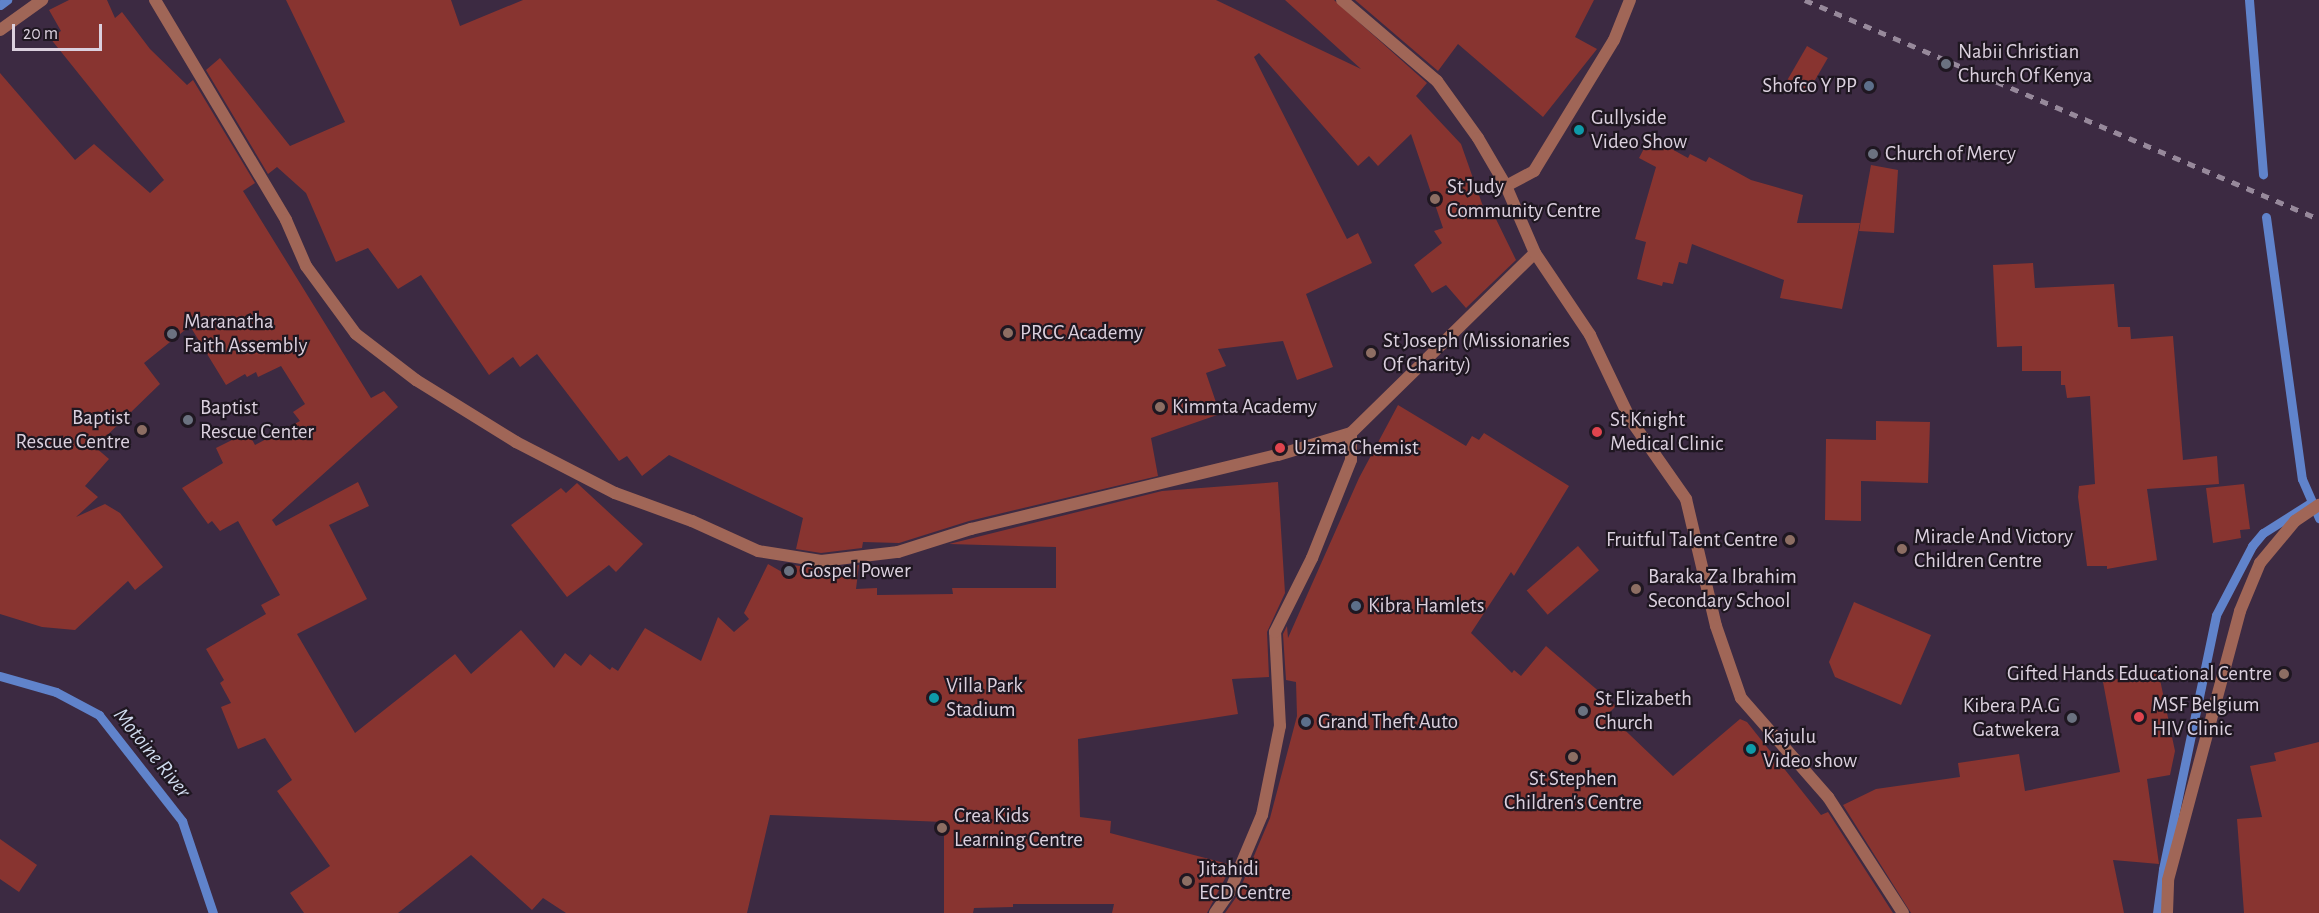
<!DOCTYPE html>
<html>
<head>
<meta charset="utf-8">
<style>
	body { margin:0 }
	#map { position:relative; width:2319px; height:913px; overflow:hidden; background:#3c2a42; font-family:"Alegreya Sans",sans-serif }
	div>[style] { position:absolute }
	.stream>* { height:9px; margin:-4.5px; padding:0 4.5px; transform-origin:4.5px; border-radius:4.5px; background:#6083cb }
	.building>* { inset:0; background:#883430; transform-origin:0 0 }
	.minor>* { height:12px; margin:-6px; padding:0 6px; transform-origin:6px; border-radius:6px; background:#a06657 }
	.rail>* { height:4.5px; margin-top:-2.25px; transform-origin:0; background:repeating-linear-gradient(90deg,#97899b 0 8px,transparent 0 16px) }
	.dots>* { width:16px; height:16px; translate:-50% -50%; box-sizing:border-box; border:3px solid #1f1721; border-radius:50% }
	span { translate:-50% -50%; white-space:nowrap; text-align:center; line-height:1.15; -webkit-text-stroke:4.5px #1f1721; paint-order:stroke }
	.poi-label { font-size:21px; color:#dbd0de }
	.left { translate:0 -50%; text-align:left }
	.right { translate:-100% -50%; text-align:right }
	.water-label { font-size:22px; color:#d0dbee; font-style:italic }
	.scale { position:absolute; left:12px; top:24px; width:90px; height:27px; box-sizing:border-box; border:3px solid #dbd0de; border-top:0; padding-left:8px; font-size:18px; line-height:21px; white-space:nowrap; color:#dbd0de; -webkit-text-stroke:4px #1f1721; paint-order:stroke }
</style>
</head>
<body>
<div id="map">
	<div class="stream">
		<i style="left:2249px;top:0;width:175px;rotate:85.4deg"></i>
		<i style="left:0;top:5px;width:9px;rotate:-36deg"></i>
		<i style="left:2266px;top:217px;width:264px;rotate:82.2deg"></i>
		<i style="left:2302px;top:479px;width:43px;rotate:66.4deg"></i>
		<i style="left:0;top:676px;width:58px;rotate:15.9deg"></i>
		<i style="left:56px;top:692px;width:49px;rotate:28.1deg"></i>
		<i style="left:99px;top:715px;width:135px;rotate:51.9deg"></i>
		<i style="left:182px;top:821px;width:97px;rotate:71.4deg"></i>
		<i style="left:2157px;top:913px;width:44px;rotate:-82.2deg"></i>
		<i style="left:2163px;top:869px;width:259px;rotate:-78.2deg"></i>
		<i style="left:2216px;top:615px;width:78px;rotate:-62.4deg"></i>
		<i style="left:2252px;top:546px;width:17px;rotate:-50deg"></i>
		<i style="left:2263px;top:533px;width:58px;rotate:-32.3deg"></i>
	</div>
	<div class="building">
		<i style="clip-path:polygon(69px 0,107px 0,115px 18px,122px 12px,150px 49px,187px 85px,193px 80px,255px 183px,243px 191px,371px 398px,384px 391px,398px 407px,272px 520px,276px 526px,358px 482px,369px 506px,329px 525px,367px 599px,297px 634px,355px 733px,455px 654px,471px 674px,521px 630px,554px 668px,565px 653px,581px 666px,590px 654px,610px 670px,612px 667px,618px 671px,645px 628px,701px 661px,718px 617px,734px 632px,749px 619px,744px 613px,768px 564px,789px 576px,792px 565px,822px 569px,859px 565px,856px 589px,877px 588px,877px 595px,953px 594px,952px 588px,1056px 588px,1056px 547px,949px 544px,1162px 491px,1278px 482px,1285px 593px,1267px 632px,1269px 677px,1232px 679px,1238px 714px,1078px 739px,1080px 817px,1111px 821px,1110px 833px,1232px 865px,1207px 913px,1112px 913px,1114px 904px,1013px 904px,1013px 907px,974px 908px,973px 913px,944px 913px,944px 822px,770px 815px,747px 913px,566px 913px,543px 898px,532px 910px,471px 855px,398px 913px,304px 913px,290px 893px,330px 866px,277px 791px,292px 780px,265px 738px,238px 749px,221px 707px,231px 703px,220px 683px,224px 680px,206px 649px,266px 614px,261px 605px,280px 595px,238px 521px,220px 531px,212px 521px,208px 524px,182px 488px,223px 463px,216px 448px,248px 432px,255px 445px,300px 421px,293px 412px,305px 404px,281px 366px,258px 377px,256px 372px,247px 377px,245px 374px,226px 385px,190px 326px,144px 363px,160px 384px,95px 447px,109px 459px,85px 486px,98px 497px,76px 517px,105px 504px,120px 513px,163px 567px,135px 590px,128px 581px,75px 630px,42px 627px,0 614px,0 73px,75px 160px,94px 144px,150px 193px,164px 180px,50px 38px,61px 31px,49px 10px)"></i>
		<i style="clip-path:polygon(286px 0,451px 0,460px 26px,523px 0,1216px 0,1361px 69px,1285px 0,1334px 0,1427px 83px,1416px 96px,1461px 144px,1486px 215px,1493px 213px,1516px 260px,1466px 308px,1446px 285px,1432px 293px,1414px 265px,1442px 243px,1434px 231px,1443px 228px,1411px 134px,1378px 166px,1369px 156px,1358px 166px,1259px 53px,1254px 57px,1347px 239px,1358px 233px,1372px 263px,1306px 294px,1333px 367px,1297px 380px,1283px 341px,1218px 349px,1226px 366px,1206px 373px,1220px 414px,1151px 438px,1158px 476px,969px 521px,899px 543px,863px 542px,862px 548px,821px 553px,796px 549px,803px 518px,669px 455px,642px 476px,627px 456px,619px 461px,537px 354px,520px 367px,513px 357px,489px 375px,421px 275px,398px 289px,368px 248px,336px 262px,306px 193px,277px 167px,268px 174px,206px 70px,220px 58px,290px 146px,345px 122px)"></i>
		<i style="clip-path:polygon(1355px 0,1594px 0,1575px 37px,1597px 49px,1543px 117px,1458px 44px,1438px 71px)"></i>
		<i style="left:1807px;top:46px;width:24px;height:39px;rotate:30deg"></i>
		<i style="clip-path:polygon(1650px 137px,1688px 158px,1690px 154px,1706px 162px,1709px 157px,1751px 180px,1803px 195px,1797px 223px,1860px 223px,1842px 309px,1780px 298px,1784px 280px,1692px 244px,1687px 264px,1679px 262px,1673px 284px,1663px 282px,1662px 286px,1637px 279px,1646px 242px,1635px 239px,1656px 167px,1639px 158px)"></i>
		<i style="clip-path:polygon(1871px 165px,1898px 170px,1894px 233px,1859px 231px)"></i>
		<i style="clip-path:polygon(2033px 263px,2035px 288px,2114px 284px,2118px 327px,2130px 327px,2131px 339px,2173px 336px,2183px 460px,2217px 456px,2219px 484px,2147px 489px,2157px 560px,2107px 569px,2107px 566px,2087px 566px,2078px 497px,2079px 486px,2095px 484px,2090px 396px,2067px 398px,2065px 385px,2061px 385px,2061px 371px,2022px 371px,2022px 346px,1997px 347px,1993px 265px)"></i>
		<i style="clip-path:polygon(1398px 405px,1466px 446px,1472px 436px,1479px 440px,1484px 433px,1569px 486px,1514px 576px,1511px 572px,1471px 633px,1512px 673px,1514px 670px,1521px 676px,1546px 646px,1616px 706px,1608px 714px,1673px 776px,1740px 719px,1747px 722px,1821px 815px,1828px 812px,1893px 913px,1225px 913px,1237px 896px,1270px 818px,1297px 716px,1296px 682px,1286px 680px,1283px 634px,1287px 626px,1288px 638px,1359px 478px)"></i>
		<i style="clip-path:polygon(1876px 421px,1930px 422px,1928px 483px,1861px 481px,1861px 521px,1825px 520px,1826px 439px,1876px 440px)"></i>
		<i style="clip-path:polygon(577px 483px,643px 544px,616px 572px,609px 565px,567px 597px,511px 525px,561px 488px,566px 493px)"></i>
		<i style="clip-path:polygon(2244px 484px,2250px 529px,2240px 530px,2241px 538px,2213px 543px,2206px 488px)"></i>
		<i style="left:1578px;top:546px;width:32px;height:68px;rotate:49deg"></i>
		<i style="clip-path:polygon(1854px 602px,1931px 635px,1901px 705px,1835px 677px,1829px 662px)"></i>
		<i style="clip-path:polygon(2158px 670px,2175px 751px,2170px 775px,2147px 779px,2159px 864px,2113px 860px,2124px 913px,1911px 913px,1843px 805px,1876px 789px,1960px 777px,1958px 763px,2019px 754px,2025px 791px,2120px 772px,2103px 682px)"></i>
		<i style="clip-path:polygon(2319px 742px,2319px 913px,2244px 913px,2237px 819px,2262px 817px,2250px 766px,2276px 761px,2274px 753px)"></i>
		<i style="clip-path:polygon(0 839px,37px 865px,19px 892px,0 879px)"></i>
	</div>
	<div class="minor">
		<i style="left:155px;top:0;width:256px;rotate:59.2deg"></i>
		<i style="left:286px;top:220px;width:50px;rotate:66.5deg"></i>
		<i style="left:306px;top:266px;width:84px;rotate:53.7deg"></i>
		<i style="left:356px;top:334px;width:76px;rotate:37.5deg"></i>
		<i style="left:416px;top:380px;width:118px;rotate:31.8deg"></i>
		<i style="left:516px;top:442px;width:111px;rotate:27.3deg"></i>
		<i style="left:615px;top:493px;width:82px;rotate:20deg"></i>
		<i style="left:692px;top:521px;width:72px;rotate:24.4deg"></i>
		<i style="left:758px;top:551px;width:64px;rotate:9deg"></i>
		<i style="left:821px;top:561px;width:78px;rotate:-6.7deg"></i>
		<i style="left:898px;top:552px;width:77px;rotate:-17.5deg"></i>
		<i style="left:971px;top:529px;width:316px;rotate:-13.6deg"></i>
		<i style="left:1278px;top:455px;width:76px;rotate:-16.8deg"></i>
		<i style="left:1351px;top:433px;width:257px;rotate:-44.4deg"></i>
		<i style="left:1342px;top:0;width:125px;rotate:40.5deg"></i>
		<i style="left:1437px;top:81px;width:70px;rotate:54.3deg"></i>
		<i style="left:1478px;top:138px;width:56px;rotate:59.7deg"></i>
		<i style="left:1506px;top:186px;width:73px;rotate:66.6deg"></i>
		<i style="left:1535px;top:253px;width:99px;rotate:56.1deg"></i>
		<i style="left:1590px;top:335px;width:93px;rotate:64.5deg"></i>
		<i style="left:1630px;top:419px;width:98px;rotate:55deg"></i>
		<i style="left:1686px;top:499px;width:130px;rotate:76.7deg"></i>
		<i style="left:1716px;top:626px;width:76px;rotate:70.9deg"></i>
		<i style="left:1741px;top:698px;width:132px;rotate:48.7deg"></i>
		<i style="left:1828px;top:797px;width:138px;rotate:57.1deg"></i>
		<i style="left:0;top:30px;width:52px;rotate:-35.5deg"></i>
		<i style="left:1506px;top:186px;width:32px;rotate:-28deg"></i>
		<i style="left:1534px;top:171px;width:153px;rotate:-58.6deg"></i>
		<i style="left:1614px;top:40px;width:43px;rotate:-68.2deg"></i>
		<i style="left:1215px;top:913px;width:24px;rotate:-55deg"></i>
		<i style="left:1229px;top:893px;width:85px;rotate:-67.1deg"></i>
		<i style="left:1262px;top:815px;width:91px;rotate:-78.6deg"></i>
		<i style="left:1280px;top:726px;width:94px;rotate:-93deg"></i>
		<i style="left:1275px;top:632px;width:83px;rotate:-63.4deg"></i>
		<i style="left:1312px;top:558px;width:105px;rotate:-68.3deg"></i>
		<i style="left:1351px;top:460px;width:27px;rotate:-90deg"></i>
		<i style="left:2167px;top:913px;width:33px;rotate:-88deg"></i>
		<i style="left:2168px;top:880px;width:278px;rotate:-75deg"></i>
		<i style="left:2240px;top:611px;width:52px;rotate:-67.4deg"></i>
		<i style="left:2260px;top:563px;width:55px;rotate:-50.2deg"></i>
		<i style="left:2295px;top:521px;width:29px;rotate:-34deg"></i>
	</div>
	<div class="rail">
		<i style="left:1805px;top:0;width:559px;rotate:23.08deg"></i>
	</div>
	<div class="dots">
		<i style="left:1946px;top:64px;background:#6b7280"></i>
		<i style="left:1869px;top:86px;background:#5c6f8a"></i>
		<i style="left:1579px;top:130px;background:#0f9aa8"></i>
		<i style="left:1873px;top:154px;background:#6b7280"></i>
		<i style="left:1435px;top:199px;background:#8d6e63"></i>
		<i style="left:1008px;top:333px;background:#8d6e63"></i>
		<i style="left:172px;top:334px;background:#6b7280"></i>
		<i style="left:1371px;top:353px;background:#8d6e63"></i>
		<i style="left:1160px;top:407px;background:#8d6e63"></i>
		<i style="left:188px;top:420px;background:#6b7280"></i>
		<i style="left:142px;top:430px;background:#8d6e63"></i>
		<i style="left:1597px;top:432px;background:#e0444e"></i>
		<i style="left:1280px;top:448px;background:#e0444e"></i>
		<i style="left:1790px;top:540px;background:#8d6e63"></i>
		<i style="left:1902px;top:549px;background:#8d6e63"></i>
		<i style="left:789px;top:571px;background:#6b7280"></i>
		<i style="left:1636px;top:589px;background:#8d6e63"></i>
		<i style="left:1356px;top:606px;background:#5c6f8a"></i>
		<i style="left:2284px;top:674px;background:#8d6e63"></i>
		<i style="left:934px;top:698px;background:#0f9aa8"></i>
		<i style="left:1583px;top:711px;background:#6b7280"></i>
		<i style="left:2139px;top:717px;background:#e0444e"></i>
		<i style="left:2072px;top:718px;background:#6b7280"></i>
		<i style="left:1306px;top:722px;background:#5c6f8a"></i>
		<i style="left:1751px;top:749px;background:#0f9aa8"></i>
		<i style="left:1573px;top:757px;background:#8d6e63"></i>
		<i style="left:942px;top:828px;background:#8d6e63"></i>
		<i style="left:1187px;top:881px;background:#8d6e63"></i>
	</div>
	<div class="poi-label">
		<span class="left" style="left:1958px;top:64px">Nabii Christian<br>Church Of Kenya</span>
		<span class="right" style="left:1857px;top:86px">Shofco Y PP</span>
		<span class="left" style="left:1591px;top:130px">Gullyside<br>Video Show</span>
		<span class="left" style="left:1885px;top:154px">Church of Mercy</span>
		<span class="left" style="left:1447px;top:199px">St Judy<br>Community Centre</span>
		<span class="left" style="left:184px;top:334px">Maranatha<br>Faith Assembly</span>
		<span class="left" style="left:1020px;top:333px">PRCC Academy</span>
		<span class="left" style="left:1383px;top:353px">St Joseph (Missionaries<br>Of Charity)</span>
		<span class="left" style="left:1172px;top:407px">Kimmta Academy</span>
		<span class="left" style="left:200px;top:420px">Baptist<br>Rescue Center</span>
		<span class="right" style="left:130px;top:430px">Baptist<br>Rescue Centre</span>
		<span class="left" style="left:1610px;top:432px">St Knight<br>Medical Clinic</span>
		<span class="left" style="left:1294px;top:448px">Uzima Chemist</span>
		<span class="left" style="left:1914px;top:549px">Miracle And Victory<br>Children Centre</span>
		<span class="right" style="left:1778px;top:540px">Fruitful Talent Centre</span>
		<span class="left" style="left:801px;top:571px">Gospel Power</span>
		<span class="left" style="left:1648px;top:589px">Baraka Za Ibrahim<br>Secondary School</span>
		<span class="left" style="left:1368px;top:606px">Kibra Hamlets</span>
		<span class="right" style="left:2272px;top:674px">Gifted Hands Educational Centre</span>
		<span class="left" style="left:946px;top:698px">Villa Park<br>Stadium</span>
		<span class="left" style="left:1595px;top:711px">St Elizabeth<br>Church</span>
		<span class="left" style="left:2152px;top:717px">MSF Belgium<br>HIV Clinic</span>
		<span class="right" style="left:2060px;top:718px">Kibera P.A.G<br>Gatwekera</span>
		<span class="left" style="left:1318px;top:722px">Grand Theft Auto</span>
		<span class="left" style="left:1763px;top:749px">Kajulu<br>Video show</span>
		<span style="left:1573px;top:791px">St Stephen<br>Children's Centre</span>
		<span class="left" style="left:954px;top:828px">Crea Kids<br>Learning Centre</span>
		<span class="left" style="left:1199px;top:881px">Jitahidi<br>ECD Centre</span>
	</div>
	<div class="water-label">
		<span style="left:152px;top:753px;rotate:51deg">Motoine River</span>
	</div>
	<div class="scale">20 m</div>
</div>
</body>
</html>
